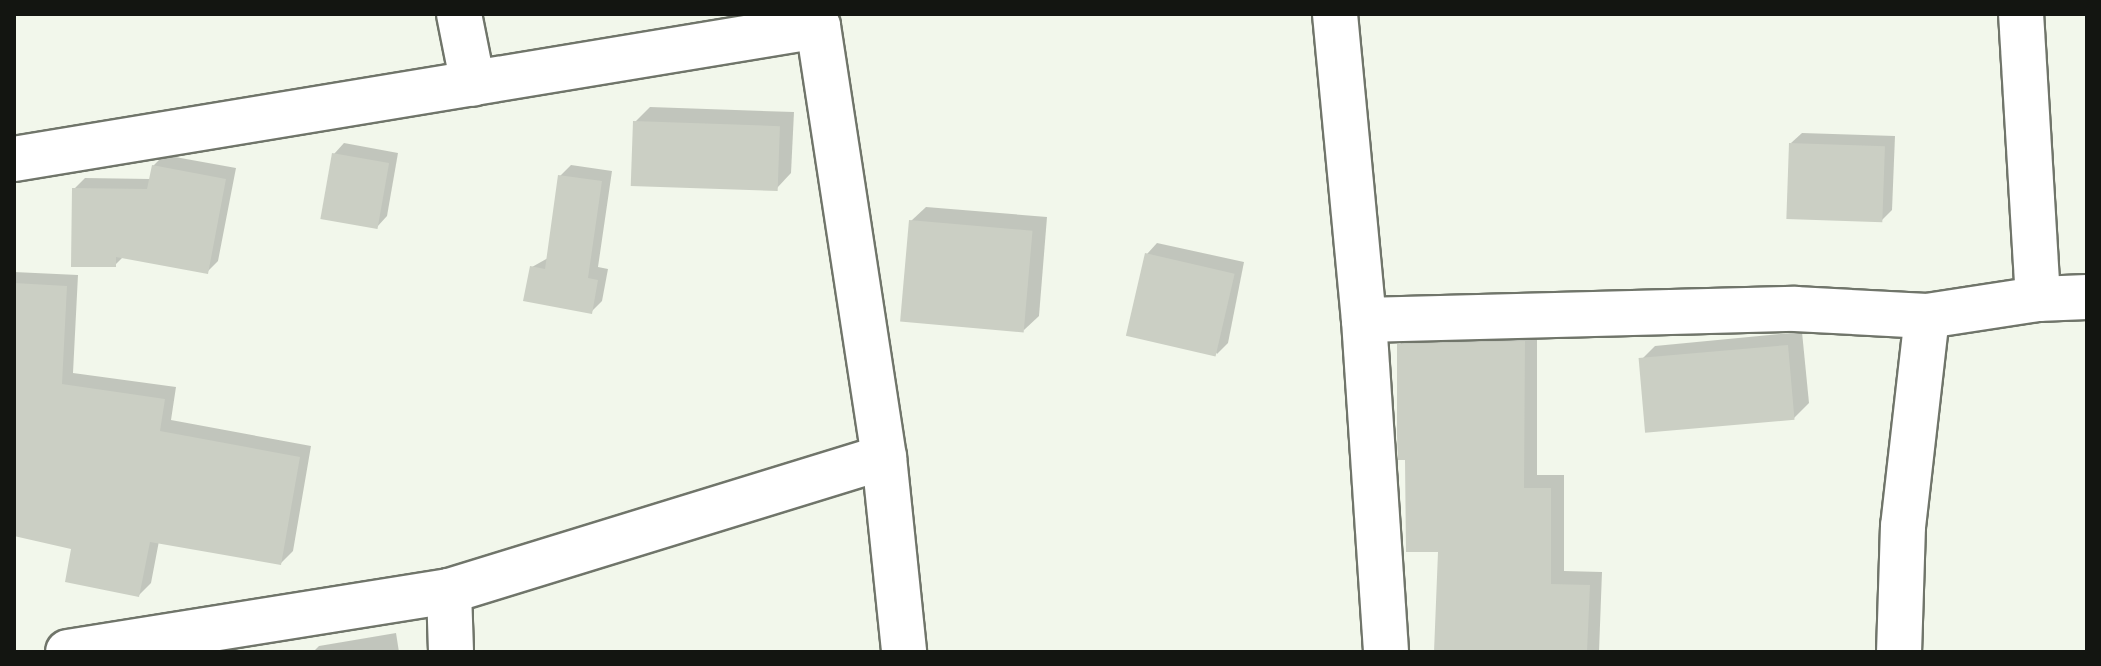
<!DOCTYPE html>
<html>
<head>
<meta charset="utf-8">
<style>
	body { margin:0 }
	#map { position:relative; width:2101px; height:666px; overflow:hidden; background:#f2f7eb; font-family:"Archivo Narrow",sans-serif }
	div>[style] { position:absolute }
	.shadow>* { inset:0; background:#0003 }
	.building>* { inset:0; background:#cbcfc4; transform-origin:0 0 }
	.roads { filter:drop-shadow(2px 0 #70756a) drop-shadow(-2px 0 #70756a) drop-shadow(0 2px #70756a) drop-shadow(0 -2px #70756a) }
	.street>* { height:44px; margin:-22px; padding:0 22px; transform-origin:22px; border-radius:22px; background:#fff }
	span { translate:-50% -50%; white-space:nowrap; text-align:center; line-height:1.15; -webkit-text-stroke:6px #f2f7eb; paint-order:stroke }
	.frame { position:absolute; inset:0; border:16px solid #131511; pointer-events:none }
</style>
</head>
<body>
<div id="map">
	<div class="shadow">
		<i style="clip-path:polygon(650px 107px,794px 112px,791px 173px,777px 188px,635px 122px)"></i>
		<i style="clip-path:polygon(1802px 133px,1895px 136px,1892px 210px,1881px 221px,1791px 143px)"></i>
		<i style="clip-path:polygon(344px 143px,398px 153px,387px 216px,377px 227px,334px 154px)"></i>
		<i style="clip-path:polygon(164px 155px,236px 168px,218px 261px,207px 272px,124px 256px,115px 265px,74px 189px,85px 178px,151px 179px,153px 166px)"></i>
		<i style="clip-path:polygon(571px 165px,612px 171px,598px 267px,608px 269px,602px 301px,591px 312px,532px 267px,548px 258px,560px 176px)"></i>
		<i style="clip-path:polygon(926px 207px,1047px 217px,1039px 316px,1024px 330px,911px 221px)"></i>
		<i style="clip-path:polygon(1157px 243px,1244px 262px,1228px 343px,1217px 354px,1147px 254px)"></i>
		<i style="clip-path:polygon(14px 272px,78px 275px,73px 373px,176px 387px,171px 420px,311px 446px,293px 551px,281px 563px,159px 541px,151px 583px,139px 595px,73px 548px,14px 534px)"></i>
		<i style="clip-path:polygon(1537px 328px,1537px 475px,1564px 475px,1564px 571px,1602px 572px,1599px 652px,1436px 652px,1440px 550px,1407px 458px,1399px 345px,1413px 331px)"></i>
		<i style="clip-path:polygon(1802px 332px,1809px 403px,1794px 418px,1641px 360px,1655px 346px)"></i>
		<i style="clip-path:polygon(396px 633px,399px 652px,313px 652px,319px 646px)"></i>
	</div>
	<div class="building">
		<i style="left:633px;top:121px;width:147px;height:65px;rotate:2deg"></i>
		<i style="left:1789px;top:143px;width:96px;height:76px;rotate:2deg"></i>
		<i style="left:332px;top:153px;width:58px;height:67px;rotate:10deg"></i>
		<i style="clip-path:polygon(152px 165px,226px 179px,208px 274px,116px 257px,116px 267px,71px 267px,72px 188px,147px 189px)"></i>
		<i style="clip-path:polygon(558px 175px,602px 181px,588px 278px,598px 280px,592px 314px,523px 301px,530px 266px,545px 269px)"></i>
		<i style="left:909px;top:220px;width:124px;height:102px;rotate:5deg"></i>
		<i style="left:1145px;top:253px;width:92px;height:85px;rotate:13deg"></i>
		<i style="clip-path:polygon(14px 283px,67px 286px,62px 384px,165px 399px,160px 431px,300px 457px,281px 565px,150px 542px,139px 597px,65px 582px,71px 549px,14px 536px)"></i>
		<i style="clip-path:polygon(1525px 341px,1524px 488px,1551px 488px,1551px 584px,1590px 585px,1587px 652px,1434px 652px,1438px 552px,1406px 552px,1405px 460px,1398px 460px,1397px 436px,1397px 344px)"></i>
		<i style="left:1788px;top:345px;width:75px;height:150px;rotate:85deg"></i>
	</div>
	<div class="roads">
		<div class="street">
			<i style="left:459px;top:14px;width:71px;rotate:78.7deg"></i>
			<i style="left:1335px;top:14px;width:307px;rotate:84.6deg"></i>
			<i style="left:1364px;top:320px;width:333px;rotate:86.2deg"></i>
			<i style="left:14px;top:159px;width:815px;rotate:-9.39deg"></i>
			<i style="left:818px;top:26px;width:436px;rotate:81.3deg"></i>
			<i style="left:2038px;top:299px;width:49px;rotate:-2.3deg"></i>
			<i style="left:1927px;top:316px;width:112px;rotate:-8.7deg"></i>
			<i style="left:2038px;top:299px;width:286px;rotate:-93.4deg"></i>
			<i style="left:1364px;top:320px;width:431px;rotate:-1.5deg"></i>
			<i style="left:1795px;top:309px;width:132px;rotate:3deg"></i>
			<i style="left:1927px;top:316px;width:211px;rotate:96.5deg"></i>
			<i style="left:1903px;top:526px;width:126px;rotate:91.8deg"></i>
			<i style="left:449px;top:591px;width:455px;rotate:-17.1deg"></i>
			<i style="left:884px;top:457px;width:196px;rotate:84.1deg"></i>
			<i style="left:68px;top:652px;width:386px;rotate:-9.1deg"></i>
			<i style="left:449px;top:591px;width:61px;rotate:88.1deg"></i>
		</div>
	</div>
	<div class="frame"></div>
</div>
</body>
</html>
